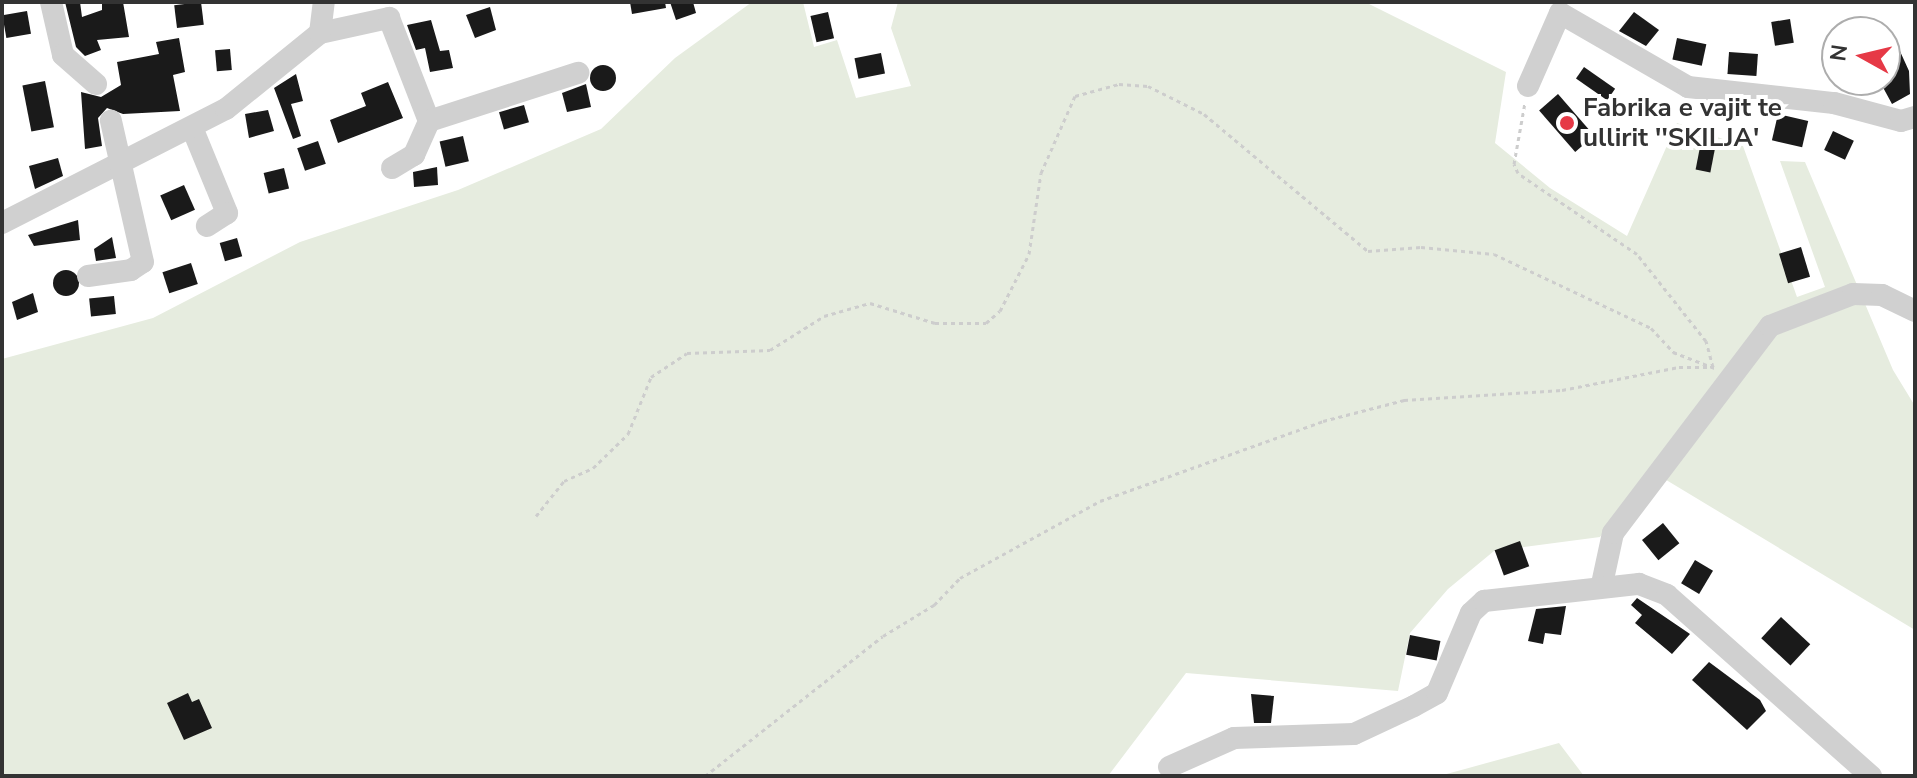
<!DOCTYPE html>
<html>
<head>
<meta charset="utf-8">
<style>
	body { margin:0 }
	#map { position:relative; width:1917px; height:778px; overflow:hidden; background:#fff; font-family:"Nunito Sans",sans-serif }
	div>[style] { position:absolute }
	.green>* { inset:0; background:#e6ecdf }
	.building>* { inset:0; background:#1a1a1a; transform-origin:0 0 }
	.round { border-radius:50% }
	.path>* { height:3px; margin-top:-1.5px; transform-origin:0; background:repeating-linear-gradient(90deg,#cdcdcd 0 4px,transparent 0 8px) }
	.minor>* { height:22px; margin:-11px; padding:0 11px; transform-origin:11px; border-radius:11px; background:#d0d0d0 }
	.dots>* { width:22px; height:22px; translate:-50% -50%; box-sizing:border-box; border:4px solid #fff; border-radius:50% }
	span { translate:-50% -50%; white-space:nowrap; text-align:center; line-height:1.15; -webkit-text-stroke:8px #fff; paint-order:stroke }
	.poi-label { font-size:26px; color:#333; font-weight:700 }
	.left { translate:0 -50%; text-align:left }
	.frame { position:absolute; inset:0; border:4px solid #333; pointer-events:none }
	.north { position:absolute; left:1821px; top:16px; width:80px; height:80px; box-sizing:border-box; background:#fff; border:2px solid #adadad; border-radius:50%; rotate:278deg; font-size:22px; font-weight:700; line-height:32px; text-align:center; color:#333 }
	.north::after { content:''; display:block; margin:auto; width:28px; height:36px; background:#e63946; clip-path:polygon(50% 0,100% 100%,50% 72%,0 100%) }
</style>
</head>
<body>
<div id="map">
	<div class="green">
		<i style="clip-path:polygon(752px 2px,803px 2px,814px 47px,837px 40px,856px 98px,911px 86px,891px 28px,898px 2px,1365px 2px,1506px 72px,1495px 143px,1550px 188px,1627px 236px,1677px 123px,1743px 146px,1797px 297px,1825px 287px,1780px 161px,1805px 162px,1893px 370px,1915px 406px,1915px 630px,1653px 472px,1600px 537px,1494px 551px,1448px 589px,1410px 633px,1398px 691px,1186px 673px,1108px 776px,2px 776px,2px 359px,153px 318px,300px 242px,458px 190px,601px 129px,675px 58px)"></i>
		<i style="clip-path:polygon(1559px 743px,1584px 776px,1439px 776px,1465px 769px)"></i>
	</div>
	<div class="building">
		<i style="clip-path:polygon(65px 2px,80px 2px,82px 17px,102px 10px,102px 2px,123px 2px,129px 37px,97px 40px,101px 50px,85px 56px,76px 47px)"></i>
		<i style="left:201px;top:2px;width:23px;height:27px;rotate:83deg"></i>
		<i style="clip-path:polygon(630px 2px,665px 2px,666px 8px,632px 14px)"></i>
		<i style="clip-path:polygon(670px 2px,693px 2px,696px 13px,676px 20px)"></i>
		<i style="clip-path:polygon(490px 7px,496px 30px,475px 38px,466px 15px)"></i>
		<i style="left:27px;top:11px;width:23px;height:25px;rotate:80deg"></i>
		<i style="left:828px;top:12px;width:27px;height:18px;rotate:77deg"></i>
		<i style="clip-path:polygon(1634px 12px,1659px 30px,1646px 46px,1619px 31px)"></i>
		<i style="left:1790px;top:19px;width:24px;height:19px;rotate:81deg"></i>
		<i style="clip-path:polygon(431px 20px,440px 51px,449px 50px,453px 68px,430px 72px,425px 48px,416px 50px,407px 25px)"></i>
		<i style="clip-path:polygon(179px 38px,185px 72px,173px 75px,180px 111px,123px 114px,107px 108px,98px 118px,102px 146px,85px 149px,81px 92px,101px 97px,121px 85px,117px 62px,159px 54px,156px 42px)"></i>
		<i style="left:1677px;top:38px;width:30px;height:22px;rotate:12deg"></i>
		<i style="clip-path:polygon(1894px 38px,1909px 71px,1910px 94px,1892px 104px,1879px 80px,1885px 80px,1885px 43px)"></i>
		<i style="left:230px;top:49px;width:21px;height:15px;rotate:85deg"></i>
		<i style="left:1729px;top:52px;width:29px;height:22px;rotate:4deg"></i>
		<i style="left:881px;top:53px;width:21px;height:27px;rotate:79deg"></i>
		<i class="round" style="left:590px;top:65px;width:26px;height:26px"></i>
		<i style="left:1584px;top:67px;width:38px;height:14px;rotate:35deg"></i>
		<i style="clip-path:polygon(296px 74px,303px 101px,291px 104px,301px 136px,293px 139px,274px 88px)"></i>
		<i style="left:45px;top:81px;width:47px;height:23px;rotate:79deg"></i>
		<i style="clip-path:polygon(388px 82px,403px 118px,338px 143px,330px 120px,366px 106px,361px 93px)"></i>
		<i style="clip-path:polygon(586px 84px,591px 107px,567px 112px,562px 93px)"></i>
		<i style="left:1558px;top:94px;width:55px;height:25px;rotate:49deg"></i>
		<i style="left:524px;top:105px;width:18px;height:26px;rotate:74deg"></i>
		<i style="clip-path:polygon(268px 110px,274px 131px,249px 138px,245px 114px)"></i>
		<i style="left:1778px;top:114px;width:31px;height:27px;rotate:13deg"></i>
		<i style="left:1833px;top:131px;width:23px;height:21px;rotate:25deg"></i>
		<i style="left:463px;top:136px;width:26px;height:24px;rotate:77deg"></i>
		<i style="left:318px;top:141px;width:24px;height:22px;rotate:71deg"></i>
		<i style="left:1700px;top:147px;width:15px;height:23px;rotate:11deg"></i>
		<i style="clip-path:polygon(58px 158px,63px 176px,35px 189px,29px 166px)"></i>
		<i style="clip-path:polygon(437px 167px,438px 185px,414px 187px,413px 172px)"></i>
		<i style="left:284px;top:168px;width:21px;height:21px;rotate:76deg"></i>
		<i style="left:184px;top:185px;width:27px;height:26px;rotate:66deg"></i>
		<i style="clip-path:polygon(78px 220px,80px 240px,34px 246px,28px 235px)"></i>
		<i style="clip-path:polygon(112px 237px,116px 258px,96px 261px,94px 249px)"></i>
		<i style="left:237px;top:238px;width:19px;height:18px;rotate:74deg"></i>
		<i style="left:1801px;top:247px;width:31px;height:23px;rotate:73deg"></i>
		<i style="left:191px;top:263px;width:22px;height:30px;rotate:72deg"></i>
		<i class="round" style="left:53px;top:270px;width:26px;height:26px"></i>
		<i style="clip-path:polygon(33px 293px,38px 312px,17px 320px,12px 302px)"></i>
		<i style="left:114px;top:296px;width:18px;height:25px;rotate:84deg"></i>
		<i style="left:1663px;top:523px;width:26px;height:27px;rotate:51deg"></i>
		<i style="left:1520px;top:541px;width:27px;height:27px;rotate:70deg"></i>
		<i style="left:1695px;top:560px;width:21px;height:27px;rotate:31deg"></i>
		<i style="clip-path:polygon(1637px 598px,1690px 634px,1672px 654px,1635px 623px,1642px 615px,1631px 605px)"></i>
		<i style="clip-path:polygon(1566px 606px,1561px 635px,1545px 633px,1543px 644px,1528px 641px,1536px 609px)"></i>
		<i style="left:1781px;top:617px;width:40px;height:29px;rotate:43deg"></i>
		<i style="left:1410px;top:635px;width:31px;height:20px;rotate:11deg"></i>
		<i style="clip-path:polygon(1709px 662px,1760px 700px,1766px 711px,1747px 730px,1692px 680px)"></i>
		<i style="clip-path:polygon(188px 693px,192px 702px,199px 699px,212px 728px,184px 740px,167px 703px)"></i>
		<i style="clip-path:polygon(1251px 694px,1274px 696px,1271px 723px,1254px 723px)"></i>
	</div>
	<div class="path">
		<i style="left:536px;top:516px;width:45px;rotate:-51.3deg"></i>
		<i style="left:564px;top:481px;width:32px;rotate:-24deg"></i>
		<i style="left:593px;top:468px;width:49px;rotate:-44.2deg"></i>
		<i style="left:628px;top:434px;width:61px;rotate:-68deg"></i>
		<i style="left:651px;top:377px;width:43px;rotate:-33.7deg"></i>
		<i style="left:687px;top:353px;width:83px;rotate:-2.1deg"></i>
		<i style="left:770px;top:350px;width:64px;rotate:-32.2deg"></i>
		<i style="left:824px;top:316px;width:48px;rotate:-15.8deg"></i>
		<i style="left:870px;top:303px;width:68px;rotate:17.1deg"></i>
		<i style="left:935px;top:323px;width:51px"></i>
		<i style="left:986px;top:323px;width:18px;rotate:-41deg"></i>
		<i style="left:1000px;top:311px;width:64px;rotate:-63deg"></i>
		<i style="left:1029px;top:254px;width:82px;rotate:-81.6deg"></i>
		<i style="left:1041px;top:173px;width:84px;rotate:-66.2deg"></i>
		<i style="left:1075px;top:96px;width:46px;rotate:-15.3deg"></i>
		<i style="left:1119px;top:84px;width:29px;rotate:4deg"></i>
		<i style="left:1148px;top:86px;width:63px;rotate:26.6deg"></i>
		<i style="left:1204px;top:114px;width:214px;rotate:39.9deg"></i>
		<i style="left:1368px;top:251px;width:53px;rotate:-4.3deg"></i>
		<i style="left:1421px;top:247px;width:73px;rotate:5.5deg"></i>
		<i style="left:1494px;top:254px;width:174px;rotate:25.2deg"></i>
		<i style="left:1651px;top:328px;width:33px;rotate:47deg"></i>
		<i style="left:1673px;top:352px;width:47px;rotate:21.1deg"></i>
		<i style="left:705px;top:776px;width:226px;rotate:-38.2deg"></i>
		<i style="left:883px;top:636px;width:60px;rotate:-31.3deg"></i>
		<i style="left:934px;top:605px;width:37px;rotate:-46deg"></i>
		<i style="left:960px;top:578px;width:160px;rotate:-28.8deg"></i>
		<i style="left:1100px;top:501px;width:237px;rotate:-19.7deg"></i>
		<i style="left:1323px;top:421px;width:84px;rotate:-14.5deg"></i>
		<i style="left:1404px;top:400px;width:158px;rotate:-3.6deg"></i>
		<i style="left:1562px;top:390px;width:119px;rotate:-11.1deg"></i>
		<i style="left:1679px;top:367px;width:34px"></i>
		<i style="left:1713px;top:367px;width:27px;rotate:-105deg"></i>
		<i style="left:1706px;top:341px;width:111px;rotate:-128.4deg"></i>
		<i style="left:1637px;top:254px;width:144px;rotate:-145.8deg"></i>
		<i style="left:1518px;top:173px;width:10px;rotate:-114deg"></i>
		<i style="left:1514px;top:164px;width:63px;rotate:-79.9deg"></i>
	</div>
	<div class="minor">
		<i style="left:51px;top:2px;width:54px;rotate:77.2deg"></i>
		<i style="left:63px;top:55px;width:44px;rotate:41.3deg"></i>
		<i style="left:320px;top:33px;width:71px;rotate:-12.3deg"></i>
		<i style="left:389px;top:18px;width:110px;rotate:68.8deg"></i>
		<i style="left:429px;top:121px;width:157px;rotate:-17.9deg"></i>
		<i style="left:1528px;top:86px;width:80px;rotate:-66.3deg"></i>
		<i style="left:1560px;top:13px;width:148px;rotate:30deg"></i>
		<i style="left:1688px;top:87px;width:147px;rotate:6.3deg"></i>
		<i style="left:1834px;top:103px;width:69px;rotate:15deg"></i>
		<i style="left:1901px;top:121px;width:15px;rotate:-16deg"></i>
		<i style="left:193px;top:130px;width:90px;rotate:67.7deg"></i>
		<i style="left:227px;top:213px;width:24px;rotate:147deg"></i>
		<i style="left:392px;top:168px;width:26px;rotate:-31deg"></i>
		<i style="left:414px;top:155px;width:37px;rotate:-66deg"></i>
		<i style="left:2px;top:223px;width:251px;rotate:-27deg"></i>
		<i style="left:226px;top:109px;width:121px;rotate:-39deg"></i>
		<i style="left:320px;top:33px;width:31px;rotate:-83deg"></i>
		<i style="left:88px;top:276px;width:43px;rotate:-7.9deg"></i>
		<i style="left:131px;top:270px;width:14px;rotate:-34deg"></i>
		<i style="left:143px;top:262px;width:145px;rotate:-102.8deg"></i>
		<i style="left:1602px;top:584px;width:52px;rotate:-77.8deg"></i>
		<i style="left:1613px;top:533px;width:260px;rotate:-52.8deg"></i>
		<i style="left:1770px;top:326px;width:89px;rotate:-21.1deg"></i>
		<i style="left:1853px;top:294px;width:29px;rotate:2deg"></i>
		<i style="left:1882px;top:295px;width:37px;rotate:26deg"></i>
		<i style="left:1169px;top:767px;width:71px;rotate:-24deg"></i>
		<i style="left:1234px;top:738px;width:120px;rotate:-1.9deg"></i>
		<i style="left:1354px;top:734px;width:66px;rotate:-25deg"></i>
		<i style="left:1414px;top:706px;width:26px;rotate:-29deg"></i>
		<i style="left:1437px;top:693px;width:87px;rotate:-67deg"></i>
		<i style="left:1471px;top:613px;width:18px;rotate:-43deg"></i>
		<i style="left:1484px;top:601px;width:156px;rotate:-6.3deg"></i>
		<i style="left:1639px;top:584px;width:30px;rotate:21deg"></i>
		<i style="left:1667px;top:595px;width:273px;rotate:41.6deg"></i>
	</div>
	<div class="dots">
		<i style="left:1567px;top:123px;background:#e63946"></i>
	</div>
	<div class="poi-label">
		<span class="left" style="left:1583px;top:123px">Fabrika e vajit te<br>ullirit ''SKILJA'</span>
	</div>
	<div class="frame"></div>
	<div class="north">N</div>
</div>
</body>
</html>
